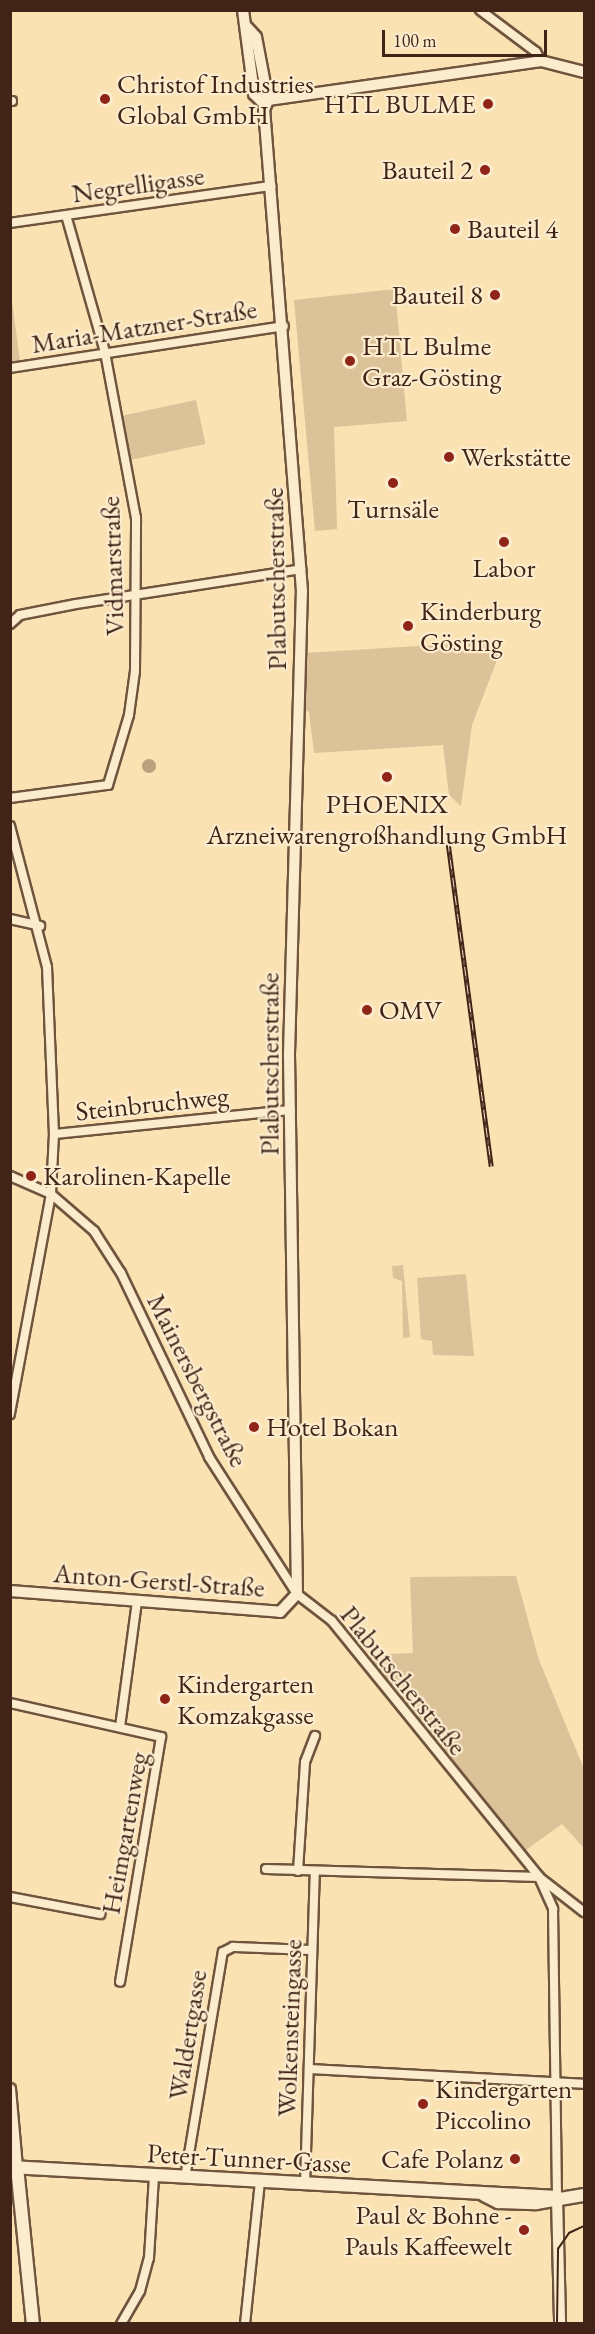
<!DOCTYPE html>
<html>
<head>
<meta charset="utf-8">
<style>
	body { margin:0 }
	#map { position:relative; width:595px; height:2334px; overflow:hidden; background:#fae2b3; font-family:"EB Garamond",serif }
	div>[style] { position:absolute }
	.green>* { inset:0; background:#dbc298; transform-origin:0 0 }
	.water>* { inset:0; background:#bba17e }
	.round { border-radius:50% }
	.roads { filter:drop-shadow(2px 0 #6f543e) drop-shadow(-2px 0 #6f543e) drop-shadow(0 2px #6f543e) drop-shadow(0 -2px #6f543e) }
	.minor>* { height:8px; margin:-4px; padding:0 4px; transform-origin:4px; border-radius:4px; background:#fcecce }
	.tertiary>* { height:10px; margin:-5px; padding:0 5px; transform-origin:5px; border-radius:5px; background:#fcecce }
	.secondary>* { height:12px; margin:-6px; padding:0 6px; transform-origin:6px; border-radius:6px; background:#fcecce }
	.tram>* { height:1.5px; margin:-0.75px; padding:0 0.75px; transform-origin:0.75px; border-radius:0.75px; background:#412417 }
	.rail>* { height:5px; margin-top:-2.5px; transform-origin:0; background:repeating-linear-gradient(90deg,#fcecce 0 9px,#412417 0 18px); box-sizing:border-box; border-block:2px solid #412417 }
	.dots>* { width:16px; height:16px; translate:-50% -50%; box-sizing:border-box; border:3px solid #fcecce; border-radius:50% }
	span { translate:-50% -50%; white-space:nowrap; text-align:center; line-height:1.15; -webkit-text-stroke:4.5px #fcecce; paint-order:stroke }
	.poi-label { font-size:27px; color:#412417 }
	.left { translate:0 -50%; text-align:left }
	.right { translate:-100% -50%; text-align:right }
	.street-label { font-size:27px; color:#412417 }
	.frame { position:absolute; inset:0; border:12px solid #412417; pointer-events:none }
	.scale { position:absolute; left:382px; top:30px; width:165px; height:27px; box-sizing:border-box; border:3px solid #412417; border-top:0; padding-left:8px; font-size:18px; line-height:21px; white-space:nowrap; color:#412417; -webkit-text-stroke:4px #fcecce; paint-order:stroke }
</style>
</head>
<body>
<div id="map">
	<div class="green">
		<i style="clip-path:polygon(10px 285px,20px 362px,11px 364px,10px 364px)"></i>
		<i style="clip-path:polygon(395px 289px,407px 421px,334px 427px,337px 529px,315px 531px,294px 300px)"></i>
		<i style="left:196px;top:400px;width:45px;height:76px;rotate:78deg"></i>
		<i style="clip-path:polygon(500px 641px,499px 655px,472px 725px,461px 806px,449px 795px,443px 745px,314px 753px,309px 712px,302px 709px,304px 653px)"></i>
		<i style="clip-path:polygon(403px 1265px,410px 1337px,403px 1338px,402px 1281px,393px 1278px,392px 1266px)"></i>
		<i style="clip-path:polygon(466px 1274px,474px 1356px,433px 1355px,432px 1341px,421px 1339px,417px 1278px)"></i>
		<i style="clip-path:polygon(516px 1576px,539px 1660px,584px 1769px,584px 1848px,562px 1824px,526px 1850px,468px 1785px,367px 1655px,413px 1653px,410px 1577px)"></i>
	</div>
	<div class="water">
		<i class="round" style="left:142px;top:759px;width:14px;height:14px"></i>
	</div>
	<div class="roads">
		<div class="minor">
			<i style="left:480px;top:10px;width:70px;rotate:36.9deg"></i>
			<i style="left:536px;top:52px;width:10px;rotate:61deg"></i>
			<i style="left:10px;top:101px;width:2px"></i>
			<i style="left:10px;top:223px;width:264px;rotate:-8.1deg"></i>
			<i style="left:10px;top:368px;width:277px;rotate:-8.7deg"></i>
			<i style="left:10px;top:624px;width:13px;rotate:-42deg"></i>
			<i style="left:20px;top:615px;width:57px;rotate:-11.1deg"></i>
			<i style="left:76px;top:604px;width:228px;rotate:-8.8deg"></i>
			<i style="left:10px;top:798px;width:99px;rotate:-7.6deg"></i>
			<i style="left:108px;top:785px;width:73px;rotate:-73.3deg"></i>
			<i style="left:129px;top:715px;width:44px;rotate:-82.2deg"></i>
			<i style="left:135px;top:671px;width:153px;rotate:-89.6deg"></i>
			<i style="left:136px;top:518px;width:169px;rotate:-100.6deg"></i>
			<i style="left:105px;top:352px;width:142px;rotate:-105.9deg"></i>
			<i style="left:10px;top:826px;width:146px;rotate:75.3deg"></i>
			<i style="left:47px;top:967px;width:167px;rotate:87.6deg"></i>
			<i style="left:54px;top:1134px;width:60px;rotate:92.9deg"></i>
			<i style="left:51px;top:1194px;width:224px;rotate:100.6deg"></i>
			<i style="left:10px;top:919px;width:31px;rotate:13deg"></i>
			<i style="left:54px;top:1134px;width:238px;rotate:-5.8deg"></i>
			<i style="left:10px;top:1176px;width:45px;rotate:23.7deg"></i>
			<i style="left:51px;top:1194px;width:57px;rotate:40.7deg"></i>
			<i style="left:94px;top:1231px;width:50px;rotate:57.3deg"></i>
			<i style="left:121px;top:1273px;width:204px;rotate:64.4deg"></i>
			<i style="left:209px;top:1457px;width:163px;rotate:57.3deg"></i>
			<i style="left:297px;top:1594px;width:44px;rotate:37.6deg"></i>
			<i style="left:332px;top:1621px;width:329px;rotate:51deg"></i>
			<i style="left:539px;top:1877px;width:57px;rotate:37.9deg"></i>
			<i style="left:10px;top:1703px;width:155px;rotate:12.7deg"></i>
			<i style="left:161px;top:1737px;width:248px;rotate:99.5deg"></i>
			<i style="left:120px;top:1727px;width:127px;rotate:-82.3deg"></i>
			<i style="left:266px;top:1869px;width:273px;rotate:1.7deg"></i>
			<i style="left:539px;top:1877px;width:35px;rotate:66deg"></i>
			<i style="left:553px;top:1909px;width:288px;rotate:89.2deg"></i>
			<i style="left:298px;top:1871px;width:109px;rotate:-86.3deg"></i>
			<i style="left:305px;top:1762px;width:28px;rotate:-69deg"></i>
			<i style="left:10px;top:1897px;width:92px;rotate:10.7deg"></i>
			<i style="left:309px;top:2069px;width:275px;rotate:3.1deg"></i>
			<i style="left:185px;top:2178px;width:229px;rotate:-80.5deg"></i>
			<i style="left:223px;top:1952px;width:11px;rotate:-27deg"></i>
			<i style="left:233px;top:1947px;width:79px;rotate:2.2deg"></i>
			<i style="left:305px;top:2185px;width:313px;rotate:-88.2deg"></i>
			<i style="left:121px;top:2324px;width:38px;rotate:-60deg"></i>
			<i style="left:140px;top:2291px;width:34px;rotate:-75deg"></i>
			<i style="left:149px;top:2258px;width:82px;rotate:-86.5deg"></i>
			<i style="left:245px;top:2324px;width:143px;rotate:-84deg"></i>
		</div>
		<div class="tertiary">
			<i style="left:243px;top:10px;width:85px;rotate:82.5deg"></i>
			<i style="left:254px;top:94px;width:16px;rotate:45deg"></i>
			<i style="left:247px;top:27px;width:13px;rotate:48deg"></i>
			<i style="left:256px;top:37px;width:64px;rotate:79.2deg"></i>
			<i style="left:268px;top:100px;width:276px;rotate:-8.1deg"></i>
			<i style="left:541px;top:61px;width:44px;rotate:14.3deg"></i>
			<i style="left:10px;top:1591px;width:271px;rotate:4.4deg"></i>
			<i style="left:280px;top:1612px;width:25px;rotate:-47deg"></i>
			<i style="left:297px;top:1594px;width:540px;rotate:-90.85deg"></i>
			<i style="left:289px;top:1054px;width:463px;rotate:-88.4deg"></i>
			<i style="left:302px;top:591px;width:482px;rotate:-94.5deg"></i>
			<i style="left:264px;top:110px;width:11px;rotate:-68deg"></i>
			<i style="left:10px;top:2089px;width:78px;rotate:84.9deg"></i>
			<i style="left:557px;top:2197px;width:127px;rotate:88.6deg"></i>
		</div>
		<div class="secondary">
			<i style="left:10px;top:2167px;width:548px;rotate:3.14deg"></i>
			<i style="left:17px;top:2167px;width:158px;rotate:84.2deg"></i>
			<i style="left:484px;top:2195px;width:16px;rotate:27deg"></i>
			<i style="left:498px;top:2202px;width:38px;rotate:2deg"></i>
			<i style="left:536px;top:2203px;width:49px;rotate:-9.5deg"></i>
		</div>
	</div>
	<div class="tram">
		<i style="left:557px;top:2324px;width:75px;rotate:-89.2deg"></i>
		<i style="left:558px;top:2249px;width:19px;rotate:-55deg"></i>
		<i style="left:569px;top:2233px;width:17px;rotate:-25deg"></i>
	</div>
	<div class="rail">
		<i style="left:448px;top:842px;width:327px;rotate:82.4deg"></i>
	</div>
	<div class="dots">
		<i style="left:105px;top:99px;background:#8f2418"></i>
		<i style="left:488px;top:104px;background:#8f2418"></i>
		<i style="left:485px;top:170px;background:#8f2418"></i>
		<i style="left:455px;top:229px;background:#8f2418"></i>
		<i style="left:495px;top:295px;background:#8f2418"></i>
		<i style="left:350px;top:361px;background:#8f2418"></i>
		<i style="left:449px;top:457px;background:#8f2418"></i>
		<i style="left:393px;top:483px;background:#8f2418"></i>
		<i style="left:504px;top:542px;background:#8f2418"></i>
		<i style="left:408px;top:626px;background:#8f2418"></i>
		<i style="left:387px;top:777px;background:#8f2418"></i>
		<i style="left:367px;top:1010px;background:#8f2418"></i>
		<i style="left:31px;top:1176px;background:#8f2418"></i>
		<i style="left:254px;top:1427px;background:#8f2418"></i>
		<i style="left:165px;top:1699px;background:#8f2418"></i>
		<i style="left:423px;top:2104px;background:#8f2418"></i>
		<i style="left:515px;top:2159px;background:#8f2418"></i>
		<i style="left:524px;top:2230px;background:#8f2418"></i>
	</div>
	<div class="poi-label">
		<span class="left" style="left:117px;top:99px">Christof Industries<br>Global GmbH</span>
		<span class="right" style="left:476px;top:104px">HTL BULME</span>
		<span class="right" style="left:473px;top:170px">Bauteil 2</span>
		<span class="left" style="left:467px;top:229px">Bauteil 4</span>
		<span class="right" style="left:483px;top:295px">Bauteil 8</span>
		<span class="left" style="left:362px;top:361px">HTL Bulme<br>Graz-Gösting</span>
		<span class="left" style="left:461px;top:457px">Werkstätte</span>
		<span style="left:393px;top:509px">Turnsäle</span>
		<span style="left:504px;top:568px">Labor</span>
		<span class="left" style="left:420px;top:626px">Kinderburg<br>Gösting</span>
		<span style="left:387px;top:819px">PHOENIX<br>Arzneiwarengroßhandlung GmbH</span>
		<span class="left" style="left:379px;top:1010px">OMV</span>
		<span class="left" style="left:43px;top:1176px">Karolinen-Kapelle</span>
		<span class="left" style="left:266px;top:1427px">Hotel Bokan</span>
		<span class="left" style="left:177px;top:1699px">Kindergarten<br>Komzakgasse</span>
		<span class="left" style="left:435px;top:2104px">Kindergarten<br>Piccolino</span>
		<span class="right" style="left:503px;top:2159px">Cafe Polanz</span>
		<span class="right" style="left:512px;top:2230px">Paul &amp; Bohne -<br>Pauls Kaffeewelt</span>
	</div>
	<div class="street-label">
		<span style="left:138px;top:184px;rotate:-8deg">Negrelligasse</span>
		<span style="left:144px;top:326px;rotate:-9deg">Maria-Matzner-Straße</span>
		<span style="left:112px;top:566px;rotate:-92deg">Vidmarstraße</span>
		<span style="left:275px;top:579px;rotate:-91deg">Plabutscherstraße</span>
		<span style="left:269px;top:1064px;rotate:-90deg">Plabutscherstraße</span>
		<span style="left:152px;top:1103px;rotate:-6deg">Steinbruchweg</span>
		<span style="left:198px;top:1380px;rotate:63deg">Mainersbergstraße</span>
		<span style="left:159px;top:1580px;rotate:4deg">Anton-Gerstl-Straße</span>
		<span style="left:404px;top:1680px;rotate:51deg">Plabutscherstraße</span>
		<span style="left:124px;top:1833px;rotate:-80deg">Heimgartenweg</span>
		<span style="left:289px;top:2028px;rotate:-88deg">Wolkensteingasse</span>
		<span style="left:187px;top:2035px;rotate:-81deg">Waldertgasse</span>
		<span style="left:249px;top:2158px;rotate:3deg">Peter-Tunner-Gasse</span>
	</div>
	<div class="frame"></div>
	<div class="scale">100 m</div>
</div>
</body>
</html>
